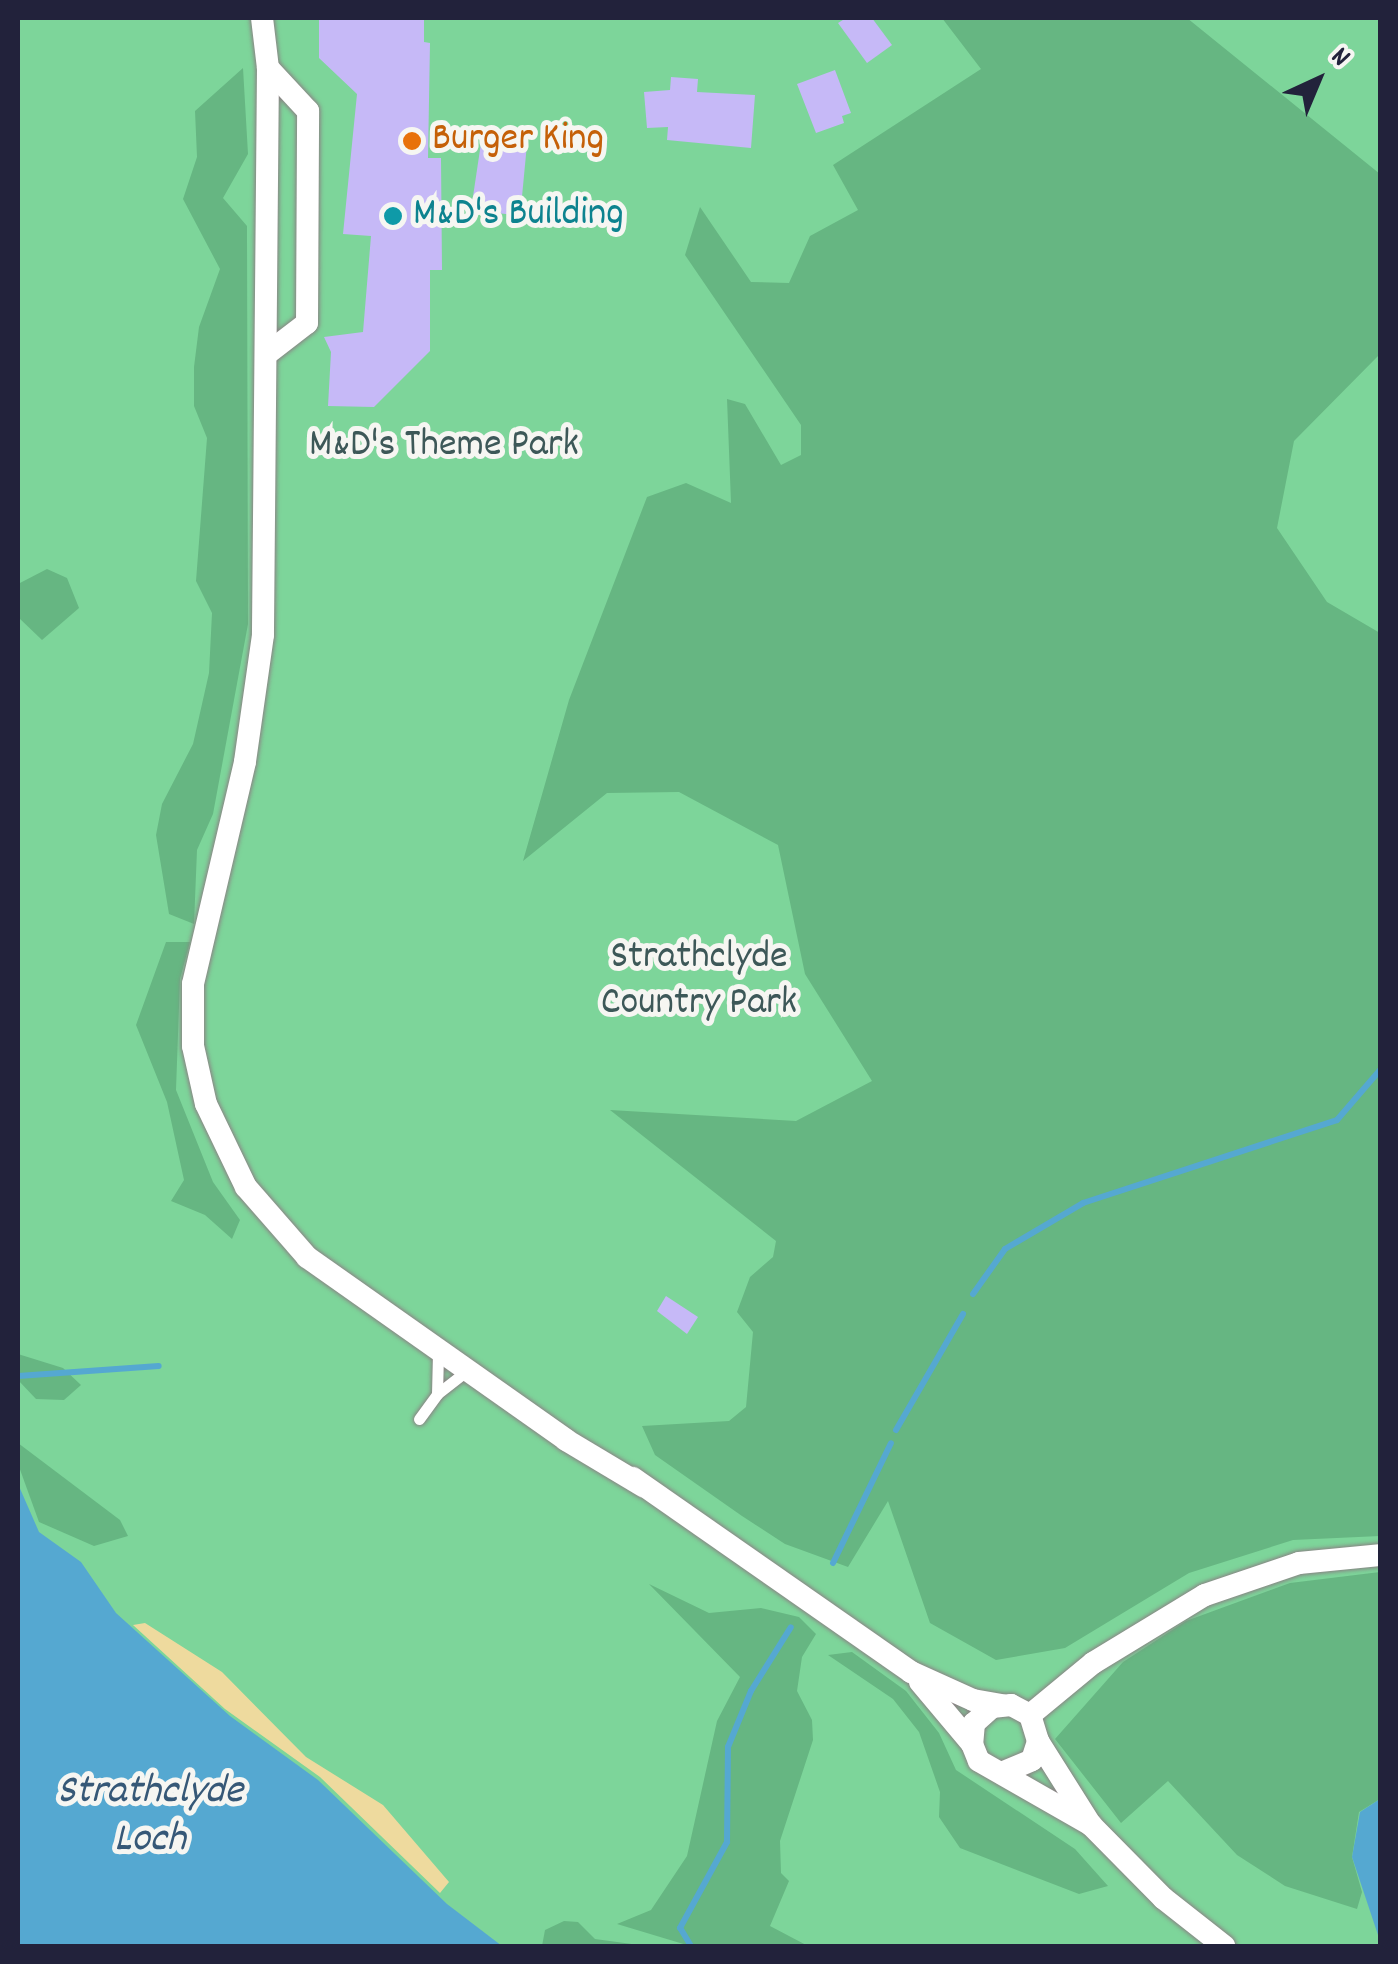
<!DOCTYPE html>
<style>
body{margin:0}
#map{position:relative;width:1398px;height:1964px;overflow:hidden;background:#f3e4ce;font-family:Dekko,sans-serif}
div>[style]{position:absolute}
.green>*{inset:0;background:#7dd59a;transform-origin:0 0}
.forest>*{inset:0;background:#66b682}
.sand>*{inset:0;background:#eeda9e}
.water>*{inset:0;background:#55a8d1}
.stream>*{height:6px;margin:-3px;padding:0 3px;transform-origin:3px;border-radius:3px;background:#55a8d1}
.building>*{inset:0;background:#c6b9f7}
.roads{filter:drop-shadow(0 0 2px #8a8384) drop-shadow(0 0 2px #8a8384)}
.service>*{height:11px;margin:-5.5px;padding:0 5.5px;transform-origin:5.5px;border-radius:5.5px;background:#fff}
.minor>*{height:22px;margin:-11px;padding:0 11px;transform-origin:11px;border-radius:11px;background:#fff}
.dots>*{width:28px;height:28px;translate:-50% -50%;box-sizing:border-box;border:5px solid #f6f6f2;border-radius:50%}
span{translate:-50% -50%;white-space:nowrap;text-align:center;line-height:1.15;-webkit-text-stroke:10px #f6f6f2;paint-order:stroke}
.food-label{font-size:40px;color:#c56008}
.left{translate:0 -50%;text-align:left}
.culture-label{font-size:40px;color:#0d838f}
.park-label{font-size:40px;color:#3d5858}
.water-label{font-size:42px;color:#365877;font-style:italic}
.frame{position:absolute;inset:0;border:20px solid #22223b;pointer-events:none}
.north{position:absolute;left:1268px;top:30px;width:100px;height:100px;-webkit-text-stroke:8px #f6f6f2;paint-order:stroke;rotate:44deg;font-size:28px;font-weight:700;line-height:40px;text-align:center;color:#22223b}
.north::after{content:'';display:block;margin:auto;width:35px;height:45px;background:#22223b;clip-path:polygon(50% 0,100% 100%,50% 72%,0 100%)}
</style>
<div id="map">
<div class="green">
<div style="left:18px;top:18px;width:1362px;height:1928px"></div>
</div>
<div class="forest">
<div style="clip-path:polygon(942px 18px,1187px 18px,1380px 174px,1380px 354px,1294px 441px,1277px 528px,1327px 602px,1380px 633px,1380px 1536px,1293px 1540px,1189px 1573px,1065px 1648px,996px 1660px,930px 1623px,888px 1501px,848px 1567px,785px 1544px,742px 1516px,655px 1455px,642px 1426px,729px 1421px,746px 1407px,753px 1332px,737px 1312px,750px 1277px,773px 1257px,776px 1241px,610px 1110px,796px 1121px,872px 1081px,805px 974px,778px 845px,679px 792px,607px 793px,523px 861px,569px 700px,647px 497px,686px 483px,731px 503px,727px 399px,745px 404px,781px 465px,801px 455px,801px 425px,685px 255px,700px 207px,751px 282px,789px 283px,810px 236px,858px 210px,833px 165px,981px 69px)"></div>
<div style="clip-path:polygon(243px 68px,248px 154px,223px 198px,247px 226px,248px 624px,213px 814px,197px 850px,194px 924px,169px 914px,156px 835px,162px 804px,193px 744px,209px 673px,212px 613px,196px 581px,207px 438px,194px 406px,194px 367px,199px 327px,220px 269px,183px 199px,197px 157px,195px 111px)"></div>
<div style="clip-path:polygon(47px 569px,67px 578px,79px 608px,42px 640px,18px 617px,18px 584px)"></div>
<div style="clip-path:polygon(166px 942px,190px 942px,180px 979px,176px 1090px,213px 1182px,240px 1220px,232px 1239px,205px 1215px,171px 1201px,184px 1180px,167px 1102px,136px 1025px)"></div>
<div style="clip-path:polygon(18px 1354px,63px 1368px,81px 1385px,64px 1400px,36px 1399px,18px 1380px)"></div>
<div style="clip-path:polygon(18px 1443px,120px 1520px,128px 1536px,94px 1546px,39px 1522px,18px 1464px)"></div>
<div style="clip-path:polygon(1380px 1572px,1380px 1799px,1359px 1812px,1352px 1857px,1362px 1892px,1357px 1909px,1285px 1886px,1237px 1855px,1168px 1781px,1121px 1823px,1055px 1739px,1123px 1662px,1186px 1621px,1290px 1583px)"></div>
<div style="clip-path:polygon(649px 1584px,709px 1613px,761px 1608px,799px 1617px,816px 1634px,802px 1657px,797px 1691px,812px 1720px,813px 1740px,780px 1841px,781px 1873px,789px 1881px,770px 1926px,808px 1946px,690px 1946px,617px 1924px,651px 1910px,687px 1856px,717px 1721px,740px 1677px)"></div>
<div style="clip-path:polygon(852px 1652px,906px 1691px,939px 1733px,956px 1770px,1075px 1849px,1108px 1886px,1079px 1894px,960px 1848px,939px 1817px,940px 1792px,919px 1732px,893px 1699px,828px 1655px)"></div>
<div style="clip-path:polygon(564px 1921px,578px 1922px,595px 1939px,639px 1945px,542px 1946px,545px 1930px)"></div>
</div>
<div class="sand">
<div style="clip-path:polygon(145px 1623px,222px 1672px,306px 1757px,383px 1805px,449px 1882px,440px 1893px,320px 1777px,225px 1709px,133px 1625px)"></div>
</div>
<div class="water">
<div style="clip-path:polygon(18px 1484px,39px 1532px,81px 1562px,116px 1613px,230px 1716px,318px 1780px,447px 1904px,502px 1946px,18px 1946px)"></div>
<div style="clip-path:polygon(1380px 1799px,1380px 1941px,1352px 1857px,1360px 1812px)"></div>
</div>
<div class="stream">
<div style="left:973px;top:1294px;width:55px;rotate:-54.6deg"></div>
<div style="left:1005px;top:1249px;width:91px;rotate:-30.5deg"></div>
<div style="left:1083px;top:1203px;width:267px;rotate:-18.1deg"></div>
<div style="left:1337px;top:1120px;width:66px;rotate:-49.3deg"></div>
<div style="left:18px;top:1376px;width:141px;rotate:-4.1deg"></div>
<div style="left:896px;top:1430px;width:134px;rotate:-60deg"></div>
<div style="left:833px;top:1563px;width:133px;rotate:-64.2deg"></div>
<div style="left:691px;top:1946px;width:21px;rotate:-121deg"></div>
<div style="left:680px;top:1928px;width:98px;rotate:-61.3deg"></div>
<div style="left:727px;top:1842px;width:95px;rotate:-89.4deg"></div>
<div style="left:728px;top:1747px;width:61px;rotate:-67.7deg"></div>
<div style="left:751px;top:1691px;width:75px;rotate:-58deg"></div>
</div>
<div class="building">
<div style="clip-path:polygon(319px 18px,424px 18px,424px 42px,430px 43px,428px 158px,441px 158px,442px 270px,430px 270px,430px 351px,374px 407px,328px 406px,331px 352px,324px 337px,363px 332px,371px 236px,343px 234px,357px 94px,319px 58px)"></div>
<div style="clip-path:polygon(846px 18px,872px 18px,892px 45px,867px 63px,838px 23px)"></div>
<div style="clip-path:polygon(835px 70px,851px 113px,842px 116px,844px 123px,816px 133px,797px 84px)"></div>
<div style="clip-path:polygon(671px 77px,698px 79px,697px 92px,755px 95px,751px 148px,667px 140px,668px 127px,647px 128px,644px 92px,670px 90px)"></div>
<div style="clip-path:polygon(481px 143px,527px 144px,521px 207px,514px 215px,471px 210px)"></div>
<div style="clip-path:polygon(666px 1296px,698px 1317px,687px 1334px,657px 1311px)"></div>
</div>
<div class="roads">
<div class="service">
<div style="left:437px;top:1394px;width:42px;rotate:-88.6deg"></div>
<div style="left:419px;top:1419px;width:31px;rotate:-54deg"></div>
<div style="left:437px;top:1394px;width:37px;rotate:-38deg"></div>
</div>
<div class="minor">
<div style="left:262px;top:18px;width:50px;rotate:83.2deg"></div>
<div style="left:268px;top:68px;width:567px;rotate:90.51deg"></div>
<div style="left:263px;top:635px;width:128px;rotate:98.1deg"></div>
<div style="left:245px;top:762px;width:228px;rotate:103.2deg"></div>
<div style="left:193px;top:984px;width:62px;rotate:90deg"></div>
<div style="left:193px;top:1046px;width:59px;rotate:77.4deg"></div>
<div style="left:206px;top:1104px;width:92px;rotate:64.3deg"></div>
<div style="left:246px;top:1187px;width:93px;rotate:48.9deg"></div>
<div style="left:307px;top:1257px;width:317px;rotate:35.2deg"></div>
<div style="left:566px;top:1440px;width:90px;rotate:30.9deg"></div>
<div style="left:268px;top:353px;width:49px;rotate:-37.6deg"></div>
<div style="left:307px;top:323px;width:212px;rotate:-89.7deg"></div>
<div style="left:308px;top:111px;width:59px;rotate:-132.9deg"></div>
<div style="left:633px;top:1478px;width:339px;rotate:34.9deg"></div>
<div style="left:911px;top:1672px;width:68px;rotate:24.3deg"></div>
<div style="left:973px;top:1700px;width:29px;rotate:10deg"></div>
<div style="left:920px;top:1682px;width:81px;rotate:50deg"></div>
<div style="left:1030px;top:1715px;width:82px;rotate:-39.5deg"></div>
<div style="left:1093px;top:1663px;width:131px;rotate:-31.3deg"></div>
<div style="left:1205px;top:1595px;width:99px;rotate:-18.8deg"></div>
<div style="left:1299px;top:1563px;width:81px;rotate:-5.6deg"></div>
<div style="left:1038px;top:1741px;width:99px;rotate:57.8deg"></div>
<div style="left:1091px;top:1825px;width:103px;rotate:45.4deg"></div>
<div style="left:1163px;top:1898px;width:78px;rotate:38.2deg"></div>
<div style="left:1004px;top:1772px;width:30px;rotate:-23deg"></div>
<div style="left:1032px;top:1760px;width:20px;rotate:-72deg"></div>
<div style="left:1038px;top:1741px;width:27px;rotate:-107deg"></div>
<div style="left:1030px;top:1715px;width:21px;rotate:-152deg"></div>
<div style="left:1011px;top:1705px;width:19px;rotate:174deg"></div>
<div style="left:992px;top:1707px;width:24px;rotate:138deg"></div>
<div style="left:974px;top:1723px;width:21px;rotate:95deg"></div>
<div style="left:972px;top:1744px;width:18px;rotate:68deg"></div>
<div style="left:979px;top:1761px;width:129px;rotate:29.7deg"></div>
</div>
</div>
<div class="dots">
<div style="left:412px;top:141px;background:#e8710a"></div>
<div style="left:393px;top:216px;background:#0f9aa8"></div>
</div>
<div class="food-label">
<span class="left" style="left:432px;top:141px">Burger King</span>
</div>
<div class="culture-label">
<span class="left" style="left:413px;top:216px">M&amp;D's Building</span>
</div>
<div class="park-label">
<span style="left:444px;top:447px">M&amp;D's Theme Park</span>
<span style="left:699px;top:982px">Strathclyde<br>Country Park</span>
</div>
<div class="water-label">
<span style="left:150px;top:1817px">Strathclyde<br>Loch</span>
</div>
<div class="frame"></div>
<div class="north">N</div>
</div>
